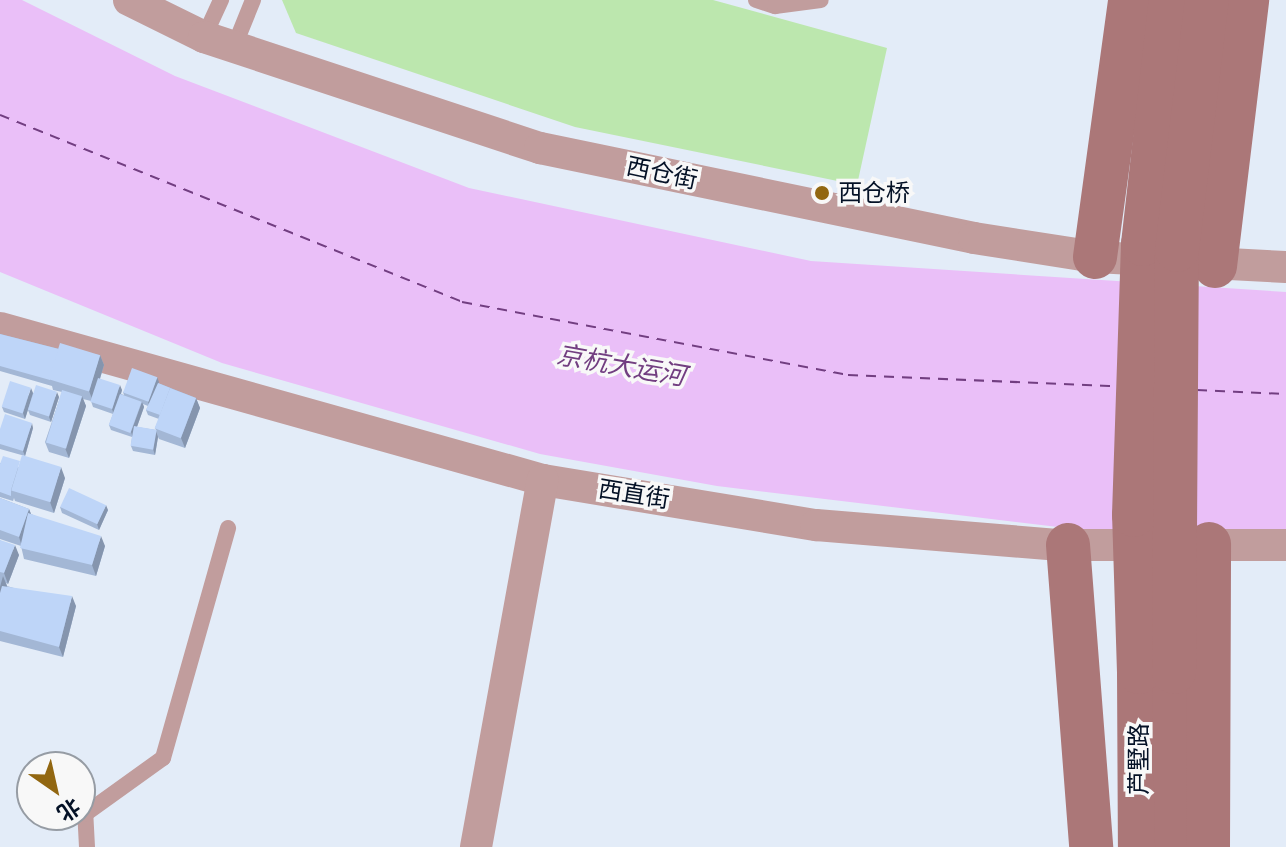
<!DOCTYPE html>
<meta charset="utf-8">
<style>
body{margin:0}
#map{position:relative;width:1286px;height:847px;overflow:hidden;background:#e3ecf8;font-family:Poppins,"Noto Sans SC",sans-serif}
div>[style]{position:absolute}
.green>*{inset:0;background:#bce7ae}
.water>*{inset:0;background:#eabff8}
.ferry>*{height:2px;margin-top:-1px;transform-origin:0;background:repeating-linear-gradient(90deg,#723e81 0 10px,transparent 0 18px)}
.lane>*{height:16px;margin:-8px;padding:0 8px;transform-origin:8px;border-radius:8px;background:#c19d9d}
.street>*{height:32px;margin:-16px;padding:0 16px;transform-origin:16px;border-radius:16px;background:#c19d9d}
.secondary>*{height:44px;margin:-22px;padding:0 22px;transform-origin:22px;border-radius:22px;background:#ab7778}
.secondary-bridge>*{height:44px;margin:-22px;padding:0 22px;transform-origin:22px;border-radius:22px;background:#ab7778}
.wall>*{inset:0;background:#a3b7d5}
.shaded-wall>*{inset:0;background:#8595ae}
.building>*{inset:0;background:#bed5f8;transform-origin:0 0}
.dots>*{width:22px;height:22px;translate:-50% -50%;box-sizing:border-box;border:4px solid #f8f8f8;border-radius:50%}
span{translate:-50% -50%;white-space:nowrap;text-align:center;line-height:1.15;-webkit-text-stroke:7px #f8f8f8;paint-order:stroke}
.street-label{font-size:24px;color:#041126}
.poi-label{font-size:24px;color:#041126}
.left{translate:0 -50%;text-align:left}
.water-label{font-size:26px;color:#723e81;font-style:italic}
.north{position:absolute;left:16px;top:751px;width:80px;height:80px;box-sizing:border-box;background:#f8f8f8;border:2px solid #969ca4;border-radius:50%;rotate:146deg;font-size:22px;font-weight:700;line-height:32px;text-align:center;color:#041126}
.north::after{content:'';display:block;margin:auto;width:28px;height:36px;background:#926711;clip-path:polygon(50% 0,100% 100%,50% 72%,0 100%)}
</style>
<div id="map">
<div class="green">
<div style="clip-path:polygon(282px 0,713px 0,887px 48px,857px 185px,575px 127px,296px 33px)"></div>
</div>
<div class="water">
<div style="clip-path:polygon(0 0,22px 0,175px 76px,469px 188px,811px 261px,1286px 292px,1286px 531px,1075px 529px,717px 486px,540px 454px,222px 363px,0 272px)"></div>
</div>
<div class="ferry">
<div style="left:0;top:115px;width:498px;rotate:22deg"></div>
<div style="left:462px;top:302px;width:393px;rotate:10.7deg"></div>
<div style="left:848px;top:375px;width:267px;rotate:2.4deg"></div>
<div style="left:1197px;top:390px;width:89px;rotate:2.6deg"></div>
</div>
<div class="lane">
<div style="left:756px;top:0;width:20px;rotate:18deg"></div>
<div style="left:775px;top:6px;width:46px;rotate:-7.4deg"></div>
<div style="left:204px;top:37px;width:41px;rotate:-65.3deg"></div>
<div style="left:234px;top:47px;width:51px;rotate:-68deg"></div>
<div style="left:87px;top:847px;width:33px;rotate:-93deg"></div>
<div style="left:85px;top:814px;width:96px;rotate:-35.7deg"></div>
<div style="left:163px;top:758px;width:239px;rotate:-74.2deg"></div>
</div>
<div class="street">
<div style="left:129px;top:0;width:84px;rotate:26.3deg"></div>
<div style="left:204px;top:37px;width:354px;rotate:18.3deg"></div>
<div style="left:540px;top:148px;width:443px;rotate:11.7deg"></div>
<div style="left:974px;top:238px;width:122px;rotate:8.9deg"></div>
<div style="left:1095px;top:257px;width:191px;rotate:3deg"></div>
<div style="left:0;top:328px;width:564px;rotate:15.64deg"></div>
<div style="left:543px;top:480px;width:277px;rotate:9.4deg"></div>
<div style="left:816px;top:525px;width:245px;rotate:4.7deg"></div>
<div style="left:1060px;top:545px;width:226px"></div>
<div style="left:476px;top:847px;width:373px;rotate:-79.7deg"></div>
</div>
<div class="secondary">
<div style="left:1095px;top:257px;width:259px;rotate:-82.2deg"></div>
<div style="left:1215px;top:266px;width:268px;rotate:-83.1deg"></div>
<div style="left:1068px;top:545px;width:303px;rotate:85.6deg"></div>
<div style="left:1139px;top:672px;width:175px;rotate:89.7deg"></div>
<div style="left:1174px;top:672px;width:175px;rotate:89deg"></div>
<div style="left:1208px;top:847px;width:303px;rotate:-89.8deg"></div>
</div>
<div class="secondary-bridge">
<div style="left:1139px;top:672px;width:157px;rotate:-91.8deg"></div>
<div style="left:1134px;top:515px;width:271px;rotate:-88.1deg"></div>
<div style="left:1143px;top:244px;width:246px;rotate:-83.5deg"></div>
<div style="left:1174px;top:672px;width:422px;rotate:-89.6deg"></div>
<div style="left:1177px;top:250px;width:252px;rotate:-83.2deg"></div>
</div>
<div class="wall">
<div style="clip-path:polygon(evenodd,0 334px,59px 349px,100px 355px,104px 365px,100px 379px,122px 390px,121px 394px,124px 395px,123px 392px,157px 377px,158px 383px,196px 398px,200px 408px,185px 448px,159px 439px,158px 437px,155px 455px,133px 451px,131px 446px,132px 437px,111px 430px,109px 425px,113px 414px,93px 407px,91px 401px,83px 399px,86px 406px,69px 458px,49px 452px,45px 442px,62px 392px,53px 390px,52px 386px,0 371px,0 334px,143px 404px,148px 406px,146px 410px,148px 415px,159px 419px,155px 428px,156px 430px,137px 427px,144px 407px,143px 404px)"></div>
<div style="clip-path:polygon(33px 393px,59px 397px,51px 422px,30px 415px,28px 410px,25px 419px,4px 412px,2px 407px)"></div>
<div style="clip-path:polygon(33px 428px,25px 456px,0 449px,0 429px)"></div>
<div style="clip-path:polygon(0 463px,65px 478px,54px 513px,15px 501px,14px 498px,13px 501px,0 497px)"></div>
<div style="clip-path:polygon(0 498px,29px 509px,31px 514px,105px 546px,96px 576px,24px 559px,21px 546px,0 539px)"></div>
<div style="clip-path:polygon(60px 507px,108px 510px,99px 530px,62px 513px)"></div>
<div style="clip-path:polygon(0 540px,19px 555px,8px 584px,6px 583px,7px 586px,76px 606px,63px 657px,0 641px)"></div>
</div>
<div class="shaded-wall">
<div style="clip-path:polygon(100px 355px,104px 365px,93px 401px,89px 391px)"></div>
<div style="clip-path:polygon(157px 377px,159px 382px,150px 407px,148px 402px)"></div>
<div style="clip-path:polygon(120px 385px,122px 390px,114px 415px,112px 409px)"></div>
<div style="clip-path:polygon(31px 388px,33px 393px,25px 419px,23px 413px)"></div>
<div style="clip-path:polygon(57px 392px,59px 397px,51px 422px,49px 417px)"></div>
<div style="clip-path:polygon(82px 396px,86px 406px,69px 458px,65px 448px)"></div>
<div style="clip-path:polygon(196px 398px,200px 408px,185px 448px,181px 438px)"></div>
<div style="clip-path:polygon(142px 402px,144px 407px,133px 438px,131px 432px)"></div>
<div style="clip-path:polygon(32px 423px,33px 428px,25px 456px,23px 451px)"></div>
<div style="clip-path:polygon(156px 431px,158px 437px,155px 455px,153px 449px)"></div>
<div style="clip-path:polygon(61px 467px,65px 478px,54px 513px,50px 502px)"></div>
<div style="clip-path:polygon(106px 505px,108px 510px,99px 530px,97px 524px)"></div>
<div style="clip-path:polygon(29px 509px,33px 519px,22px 547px,19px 537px)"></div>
<div style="clip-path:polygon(101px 536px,105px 546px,96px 576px,92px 565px)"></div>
<div style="clip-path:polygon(15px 545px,19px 555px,8px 584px,4px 573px)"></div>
<div style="clip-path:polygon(3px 576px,7px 586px,0 613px,0 587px)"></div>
<div style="clip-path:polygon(72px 596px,76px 606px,63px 657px,59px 647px)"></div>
</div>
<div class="building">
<div style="clip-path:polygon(0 334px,59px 349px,50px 380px,0 366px)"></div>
<div style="left:60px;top:343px;width:42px;height:38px;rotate:17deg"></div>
<div style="left:132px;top:368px;width:27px;height:26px;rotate:20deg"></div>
<div style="left:98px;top:378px;width:23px;height:25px;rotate:18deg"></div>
<div style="left:10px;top:381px;width:22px;height:27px;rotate:18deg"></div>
<div style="clip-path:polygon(158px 383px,173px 389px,170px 388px,160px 415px,146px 410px)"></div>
<div style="left:36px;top:385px;width:22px;height:26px;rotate:18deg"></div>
<div style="left:170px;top:388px;width:28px;height:43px;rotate:21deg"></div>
<div style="left:62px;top:390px;width:21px;height:55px;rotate:17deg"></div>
<div style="left:120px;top:394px;width:23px;height:33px;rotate:20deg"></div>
<div style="clip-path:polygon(5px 414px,32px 423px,23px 451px,0 444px,0 429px)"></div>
<div style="left:134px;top:426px;width:23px;height:20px;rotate:10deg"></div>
<div style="left:22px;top:455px;width:41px;height:37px;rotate:17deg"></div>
<div style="clip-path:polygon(3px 456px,20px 461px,11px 490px,11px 496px,0 492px,0 464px)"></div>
<div style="left:69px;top:488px;width:41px;height:21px;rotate:25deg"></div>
<div style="clip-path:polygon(0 498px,29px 509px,19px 537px,0 530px)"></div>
<div style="clip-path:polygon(28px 513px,101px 536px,92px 565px,20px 548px)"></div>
<div style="clip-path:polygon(0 540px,15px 545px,4px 573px,0 572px)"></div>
<div style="clip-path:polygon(2px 586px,72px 596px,59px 647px,0 631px,0 593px)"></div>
</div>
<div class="dots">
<div style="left:822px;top:193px;background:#926711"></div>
</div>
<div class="street-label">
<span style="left:662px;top:173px;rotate:12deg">西仓街</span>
<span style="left:634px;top:494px;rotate:9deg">西直街</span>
<span style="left:1139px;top:759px;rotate:-90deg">芦墅路</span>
</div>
<div class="poi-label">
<span class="left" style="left:838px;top:193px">西仓桥</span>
</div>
<div class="water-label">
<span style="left:621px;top:366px;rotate:10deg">京杭大运河</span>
</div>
<div class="north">北</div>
</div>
